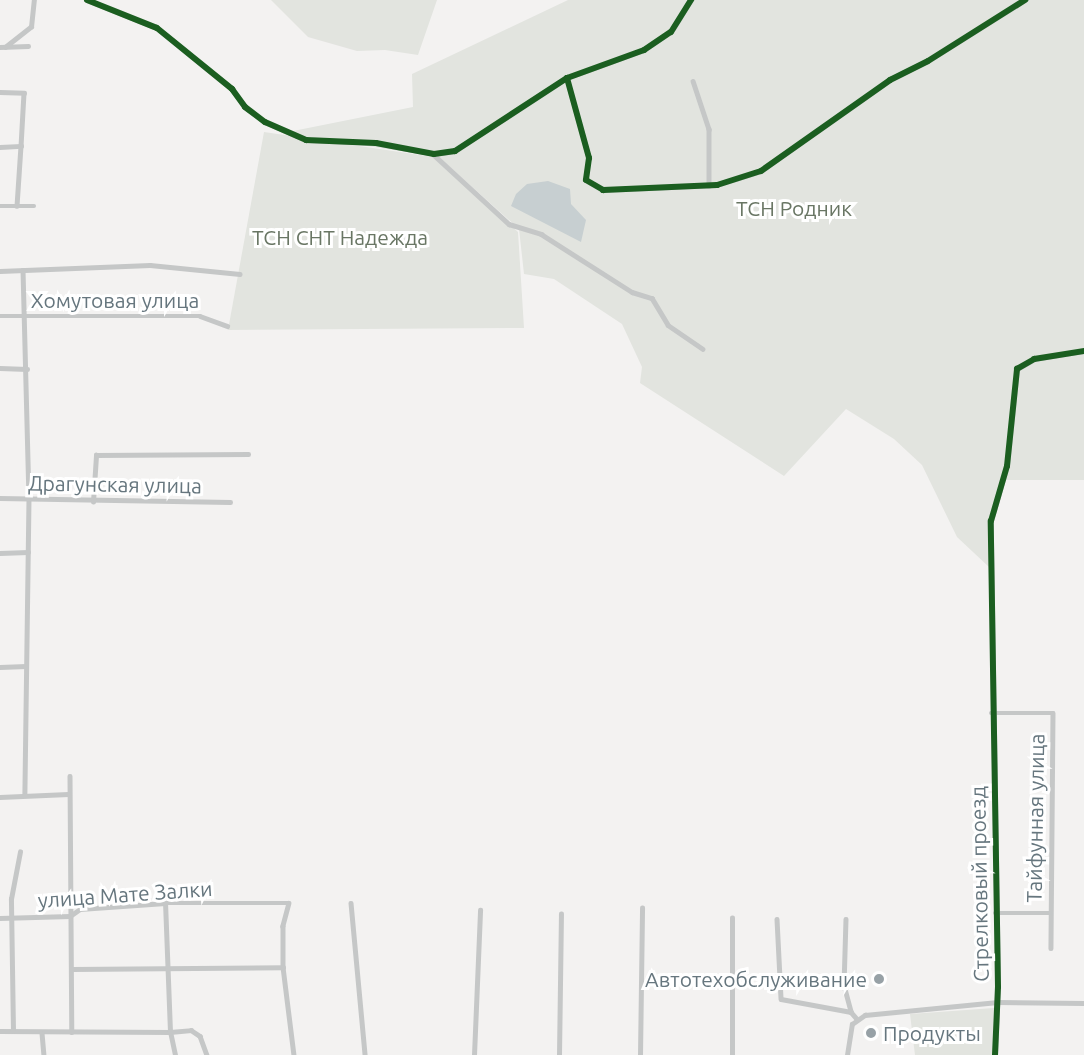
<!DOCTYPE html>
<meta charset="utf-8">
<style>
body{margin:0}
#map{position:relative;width:1084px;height:1055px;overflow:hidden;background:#f3f2f1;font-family:Ubuntu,sans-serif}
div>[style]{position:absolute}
.green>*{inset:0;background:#e2e4df}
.water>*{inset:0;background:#c7cfd1}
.street>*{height:4.5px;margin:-2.25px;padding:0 2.25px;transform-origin:2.25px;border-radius:2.25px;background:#c5c7c7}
.cycleway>*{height:6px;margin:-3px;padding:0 3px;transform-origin:3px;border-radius:3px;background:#1b5e20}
.dots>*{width:16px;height:16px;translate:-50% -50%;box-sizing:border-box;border:3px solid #fff;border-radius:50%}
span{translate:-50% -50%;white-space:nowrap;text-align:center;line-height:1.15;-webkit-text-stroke:6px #fff;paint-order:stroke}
.park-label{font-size:21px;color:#697664}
.street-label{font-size:21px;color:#66767e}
.poi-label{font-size:21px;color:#66767e}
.right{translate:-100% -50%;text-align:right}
.left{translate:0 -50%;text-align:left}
</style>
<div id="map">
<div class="green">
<div style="clip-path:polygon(271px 0,437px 0,418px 55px,385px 50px,357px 51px,308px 37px)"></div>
<div style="clip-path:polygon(568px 0,1084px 0,1084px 480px,1001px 480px,990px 516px,989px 567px,957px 537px,922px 465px,894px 439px,846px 409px,784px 476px,640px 383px,642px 367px,622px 324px,554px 279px,524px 274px,519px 229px,439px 157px,283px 133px,413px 107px,412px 74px)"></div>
<div style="clip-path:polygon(264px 132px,434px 157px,518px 232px,524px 328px,228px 330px)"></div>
<div style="clip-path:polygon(994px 1008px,993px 1055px,915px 1055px,910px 1014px)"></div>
</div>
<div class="water">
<div style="clip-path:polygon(548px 181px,570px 189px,571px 204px,586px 220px,581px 242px,511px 206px,516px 194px,527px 184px)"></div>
</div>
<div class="street">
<div style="left:87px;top:0;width:75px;rotate:21.8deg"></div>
<div style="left:157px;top:28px;width:97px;rotate:39.1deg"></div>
<div style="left:232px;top:89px;width:22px;rotate:54deg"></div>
<div style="left:245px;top:107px;width:25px;rotate:37deg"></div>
<div style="left:265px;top:122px;width:45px;rotate:23.7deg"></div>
<div style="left:306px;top:140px;width:70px;rotate:2.5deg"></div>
<div style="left:376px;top:143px;width:59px;rotate:10.7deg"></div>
<div style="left:434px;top:154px;width:21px;rotate:-8deg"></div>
<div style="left:455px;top:151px;width:134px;rotate:-33.1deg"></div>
<div style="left:567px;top:78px;width:82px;rotate:-20deg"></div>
<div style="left:644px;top:50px;width:32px;rotate:-34deg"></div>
<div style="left:671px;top:32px;width:38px;rotate:-58deg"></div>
<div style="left:0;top:47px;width:28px;rotate:-2deg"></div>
<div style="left:5px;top:47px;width:33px;rotate:-38deg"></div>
<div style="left:31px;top:27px;width:27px;rotate:-84deg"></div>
<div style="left:567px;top:78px;width:83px;rotate:74.6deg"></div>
<div style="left:589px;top:158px;width:22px;rotate:98deg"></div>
<div style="left:586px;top:180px;width:20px;rotate:30deg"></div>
<div style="left:603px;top:190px;width:114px;rotate:-2.5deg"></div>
<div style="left:717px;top:185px;width:46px;rotate:-17.7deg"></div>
<div style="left:761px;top:171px;width:158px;rotate:-35.2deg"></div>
<div style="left:890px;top:80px;width:42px;rotate:-26.6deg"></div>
<div style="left:928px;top:61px;width:115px;rotate:-32.2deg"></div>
<div style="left:693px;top:81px;width:51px;rotate:71.6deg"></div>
<div style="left:709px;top:129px;width:57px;rotate:90deg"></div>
<div style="left:0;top:92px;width:24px;rotate:2deg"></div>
<div style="left:24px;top:93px;width:53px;rotate:93.2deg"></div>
<div style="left:0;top:147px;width:21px;rotate:-3deg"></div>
<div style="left:21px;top:146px;width:60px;rotate:93.8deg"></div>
<div style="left:434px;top:155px;width:102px;rotate:42.6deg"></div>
<div style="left:509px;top:224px;width:34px;rotate:17deg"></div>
<div style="left:541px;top:234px;width:108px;rotate:32.5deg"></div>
<div style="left:632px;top:292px;width:21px;rotate:17deg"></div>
<div style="left:652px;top:298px;width:31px;rotate:59deg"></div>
<div style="left:668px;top:325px;width:42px;rotate:34.4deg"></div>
<div style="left:0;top:206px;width:34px"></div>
<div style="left:23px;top:270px;width:229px;rotate:88.5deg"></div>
<div style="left:29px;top:499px;width:296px;rotate:90.8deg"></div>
<div style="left:0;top:271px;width:150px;rotate:-2.3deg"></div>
<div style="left:150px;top:265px;width:90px;rotate:5.7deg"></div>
<div style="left:0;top:316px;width:200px"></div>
<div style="left:200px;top:316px;width:29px;rotate:20deg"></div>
<div style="left:0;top:368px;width:27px;rotate:2deg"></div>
<div style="left:0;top:498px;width:230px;rotate:1deg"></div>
<div style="left:93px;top:502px;width:47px;rotate:-86.3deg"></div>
<div style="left:96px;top:455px;width:152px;rotate:-0.4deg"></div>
<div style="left:0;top:553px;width:28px;rotate:-2deg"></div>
<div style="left:0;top:667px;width:26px;rotate:-2deg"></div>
<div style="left:991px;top:713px;width:62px"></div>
<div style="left:1053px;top:713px;width:235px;rotate:90.5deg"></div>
<div style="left:70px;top:776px;width:256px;rotate:89.6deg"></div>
<div style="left:0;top:797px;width:68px;rotate:-2.5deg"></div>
<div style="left:351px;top:903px;width:153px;rotate:84.7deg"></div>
<div style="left:995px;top:913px;width:55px"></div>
<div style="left:0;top:918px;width:70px;rotate:-1.6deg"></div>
<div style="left:70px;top:916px;width:12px;rotate:-35deg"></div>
<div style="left:80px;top:909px;width:85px;rotate:-4deg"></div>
<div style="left:165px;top:903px;width:124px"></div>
<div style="left:289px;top:903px;width:24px;rotate:105deg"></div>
<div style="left:283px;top:926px;width:41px;rotate:90deg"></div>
<div style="left:283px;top:967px;width:89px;rotate:82.9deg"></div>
<div style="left:777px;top:919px;width:80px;rotate:87.1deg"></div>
<div style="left:781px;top:999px;width:71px;rotate:10.5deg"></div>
<div style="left:851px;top:1012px;width:9px;rotate:49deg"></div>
<div style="left:846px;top:919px;width:66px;rotate:91.7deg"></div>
<div style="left:844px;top:985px;width:28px;rotate:75deg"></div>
<div style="left:72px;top:969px;width:211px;rotate:-0.5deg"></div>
<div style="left:0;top:1031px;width:170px;rotate:0.3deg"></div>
<div style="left:170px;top:1032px;width:129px;rotate:-92.2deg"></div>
<div style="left:13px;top:1031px;width:132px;rotate:-90.9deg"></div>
<div style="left:11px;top:899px;width:48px;rotate:-79.2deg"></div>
<div style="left:42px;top:1033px;width:22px;rotate:85deg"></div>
<div style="left:175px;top:1055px;width:24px;rotate:-102deg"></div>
<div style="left:170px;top:1032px;width:21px;rotate:-5deg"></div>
<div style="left:191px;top:1030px;width:11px;rotate:34deg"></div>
<div style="left:200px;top:1036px;width:20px;rotate:70deg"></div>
<div style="left:474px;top:1055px;width:145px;rotate:-87.6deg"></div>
<div style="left:559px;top:1055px;width:141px;rotate:-89.2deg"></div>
<div style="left:640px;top:1055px;width:147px;rotate:-89.2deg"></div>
<div style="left:732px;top:1055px;width:137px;rotate:-90deg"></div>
<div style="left:847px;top:1055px;width:31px;rotate:-81deg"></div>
<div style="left:852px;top:1024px;width:16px;rotate:-35deg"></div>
<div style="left:865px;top:1015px;width:133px;rotate:-5.6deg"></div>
<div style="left:997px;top:1002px;width:87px;rotate:0.7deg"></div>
<div style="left:995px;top:1055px;width:68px;rotate:-87.5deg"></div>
<div style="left:998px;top:987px;width:466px;rotate:-90.9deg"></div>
<div style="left:991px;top:521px;width:57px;rotate:-73.8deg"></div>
<div style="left:1007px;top:466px;width:98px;rotate:-84.1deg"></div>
<div style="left:1017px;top:369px;width:20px;rotate:-30deg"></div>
<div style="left:1034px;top:359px;width:51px;rotate:-9.1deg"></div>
</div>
<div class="cycleway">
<div style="left:87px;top:0;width:75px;rotate:21.8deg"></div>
<div style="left:157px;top:28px;width:97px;rotate:39.1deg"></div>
<div style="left:232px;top:89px;width:22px;rotate:54deg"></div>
<div style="left:245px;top:107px;width:25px;rotate:37deg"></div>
<div style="left:265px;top:122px;width:45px;rotate:23.7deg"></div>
<div style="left:306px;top:140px;width:70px;rotate:2.5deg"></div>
<div style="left:376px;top:143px;width:59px;rotate:10.7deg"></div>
<div style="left:434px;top:154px;width:21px;rotate:-8deg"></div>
<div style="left:455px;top:151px;width:134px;rotate:-33.1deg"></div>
<div style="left:567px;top:78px;width:82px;rotate:-20deg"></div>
<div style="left:644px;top:50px;width:32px;rotate:-34deg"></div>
<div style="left:671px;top:32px;width:38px;rotate:-58deg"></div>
<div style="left:567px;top:78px;width:83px;rotate:74.6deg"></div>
<div style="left:589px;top:158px;width:22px;rotate:98deg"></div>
<div style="left:586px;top:180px;width:20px;rotate:30deg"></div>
<div style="left:603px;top:190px;width:114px;rotate:-2.5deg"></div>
<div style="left:717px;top:185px;width:46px;rotate:-17.7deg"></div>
<div style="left:761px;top:171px;width:158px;rotate:-35.2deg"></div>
<div style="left:890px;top:80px;width:42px;rotate:-26.6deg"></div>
<div style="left:928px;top:61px;width:115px;rotate:-32.2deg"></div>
<div style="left:995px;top:1055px;width:68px;rotate:-87.5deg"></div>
<div style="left:998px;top:987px;width:466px;rotate:-90.9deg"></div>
<div style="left:991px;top:521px;width:57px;rotate:-73.8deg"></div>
<div style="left:1007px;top:466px;width:98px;rotate:-84.1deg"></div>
<div style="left:1017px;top:369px;width:20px;rotate:-30deg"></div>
<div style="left:1034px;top:359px;width:51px;rotate:-9.1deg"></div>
</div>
<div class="dots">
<div style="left:879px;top:979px;background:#97a1a6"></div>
<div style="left:871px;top:1033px;background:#97a1a6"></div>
</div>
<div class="park-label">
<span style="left:794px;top:208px">ТСН Родник</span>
<span style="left:340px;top:237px">ТСН СНТ Надежда</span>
</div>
<div class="street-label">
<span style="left:115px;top:300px">Хомутовая улица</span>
<span style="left:115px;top:484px;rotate:1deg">Драгунская улица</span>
<span style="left:1035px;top:818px;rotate:-89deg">Тайфунная улица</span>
<span style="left:979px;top:884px;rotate:-91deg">Стрелковый проезд</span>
<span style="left:125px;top:894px;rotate:-4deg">улица Мате Залки</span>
</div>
<div class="poi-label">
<span class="right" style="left:867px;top:979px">Автотехобслуживание</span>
<span class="left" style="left:883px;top:1033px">Продукты</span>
</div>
</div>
